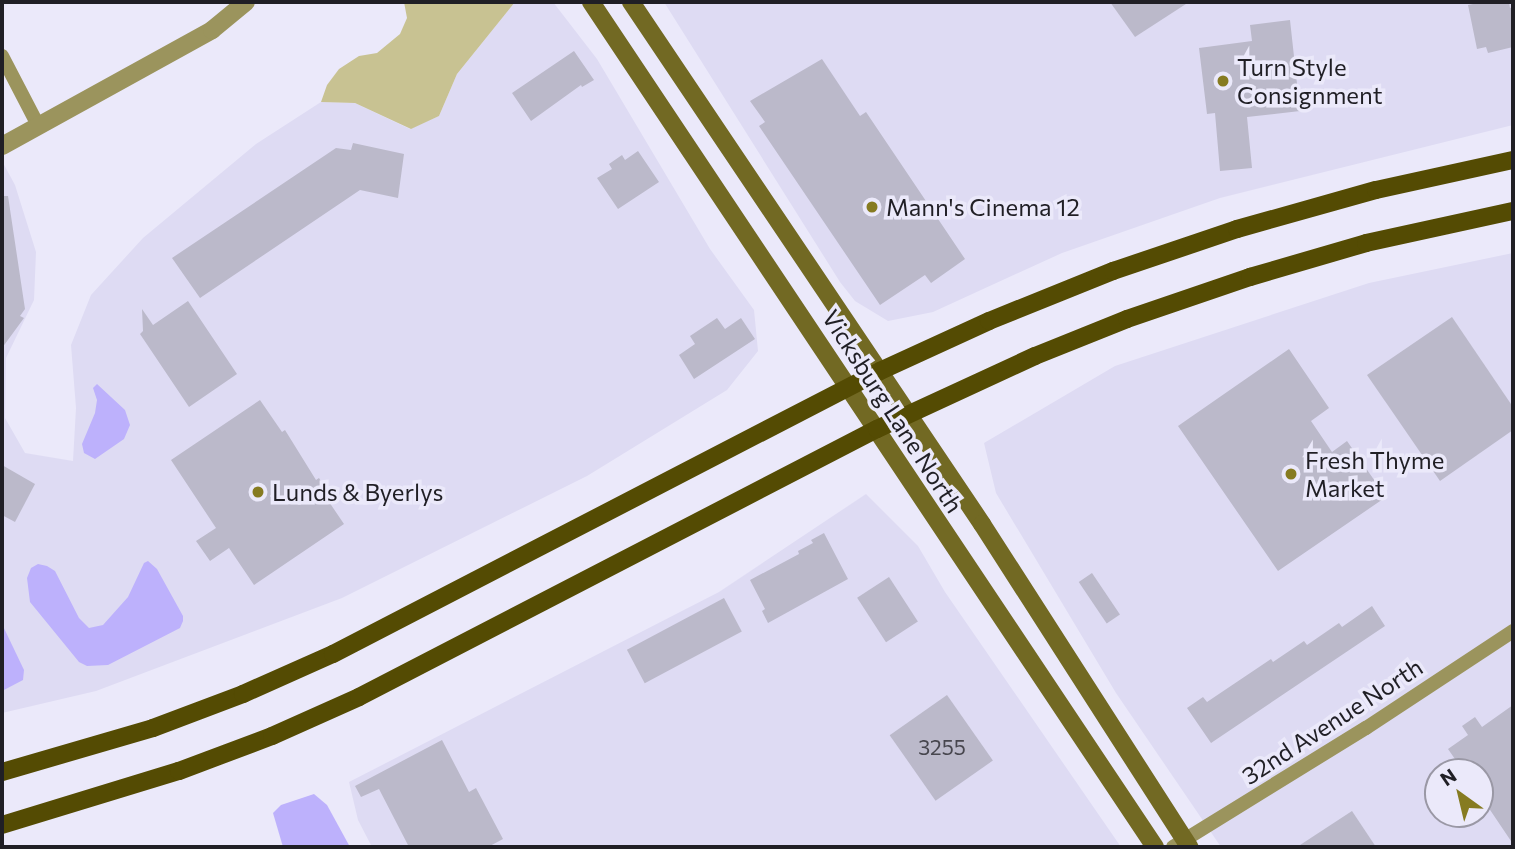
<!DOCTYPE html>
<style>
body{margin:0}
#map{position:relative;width:1515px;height:849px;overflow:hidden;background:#ebe9fa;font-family:Commissioner,sans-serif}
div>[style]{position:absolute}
.built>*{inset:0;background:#dedbf3}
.green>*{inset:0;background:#c8c292}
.water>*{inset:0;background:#bdb1fc}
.building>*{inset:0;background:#bbb9ca;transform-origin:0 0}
.minor>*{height:14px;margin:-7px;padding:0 7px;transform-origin:7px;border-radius:7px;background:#9b945d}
.tertiary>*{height:18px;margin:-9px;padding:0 9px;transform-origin:9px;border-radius:9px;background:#9b945d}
.secondary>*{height:18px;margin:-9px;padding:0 9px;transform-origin:9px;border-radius:9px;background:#726923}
.primary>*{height:18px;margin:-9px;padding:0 9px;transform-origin:9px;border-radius:9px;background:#544b03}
.dots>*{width:19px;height:19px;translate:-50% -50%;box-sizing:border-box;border:4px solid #ebe9fa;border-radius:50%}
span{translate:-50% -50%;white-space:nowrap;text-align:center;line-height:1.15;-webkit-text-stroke:7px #ebe9fa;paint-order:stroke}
.number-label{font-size:21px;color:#47464e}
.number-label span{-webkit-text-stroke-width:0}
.poi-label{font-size:24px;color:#201f25}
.left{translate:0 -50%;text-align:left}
.street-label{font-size:24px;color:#201f25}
.frame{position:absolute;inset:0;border:4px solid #201f25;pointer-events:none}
.north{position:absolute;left:1424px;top:758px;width:70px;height:70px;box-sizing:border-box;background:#ebe9fa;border:2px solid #9a98a5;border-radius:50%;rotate:326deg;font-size:19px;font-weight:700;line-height:28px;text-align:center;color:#201f25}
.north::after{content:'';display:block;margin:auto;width:24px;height:32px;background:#867b21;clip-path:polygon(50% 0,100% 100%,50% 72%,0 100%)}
</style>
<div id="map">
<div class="built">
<div style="clip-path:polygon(515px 2px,553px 2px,597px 59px,710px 249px,754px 310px,758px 351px,727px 390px,587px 476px,342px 598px,96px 691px,2px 713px,2px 161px,15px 185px,36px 252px,34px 300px,6px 358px,5px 418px,25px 453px,73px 461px,76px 408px,71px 345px,91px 295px,143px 238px,256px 144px,321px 102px,355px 103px,410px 129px,439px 116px,457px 74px)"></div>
<div style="clip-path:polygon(664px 2px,1513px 2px,1513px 125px,1220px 198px,1062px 253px,933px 312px,888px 321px,855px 301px,840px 282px)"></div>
<div style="clip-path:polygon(evenodd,1513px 253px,1513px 847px,1221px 847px,1116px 693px,996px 493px,984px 443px,1115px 366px,1369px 283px,1513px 253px,1438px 772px,1480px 772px,1480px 814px,1438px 814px,1438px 772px)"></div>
<div style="clip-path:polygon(866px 494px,918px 546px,945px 592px,1121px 847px,372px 847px,358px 820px,349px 782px,719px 592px)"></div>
</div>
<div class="green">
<div style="clip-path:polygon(404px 2px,515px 2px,457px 74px,439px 116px,411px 129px,355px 103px,321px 102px,327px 85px,339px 69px,359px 56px,377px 53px,400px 34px,407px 18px)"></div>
</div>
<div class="water">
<div style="clip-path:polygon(97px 384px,125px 410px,130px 425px,124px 439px,95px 459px,84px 453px,82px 444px,95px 413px,97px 400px,93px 388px)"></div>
<div style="clip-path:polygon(148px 561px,157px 569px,183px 616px,183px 621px,180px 628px,108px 665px,87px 666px,79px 662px,30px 602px,27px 578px,31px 568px,38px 564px,47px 566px,55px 571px,79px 618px,89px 628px,103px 625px,128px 597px,144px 563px)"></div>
<div style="clip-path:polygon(2px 624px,24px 670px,23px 680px,2px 691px)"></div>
<div style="clip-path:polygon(314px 794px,327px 805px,350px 847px,283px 847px,273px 813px,281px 805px)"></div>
</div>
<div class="building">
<div style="clip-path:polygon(1110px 2px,1189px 2px,1135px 37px)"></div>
<div style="clip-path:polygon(1483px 2px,1509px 2px,1510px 8px,1513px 7px,1513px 47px,1488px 53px,1486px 47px,1477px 49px,1468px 5px)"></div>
<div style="clip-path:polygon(1290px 20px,1300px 111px,1247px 117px,1252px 168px,1220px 171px,1215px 113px,1207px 114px,1199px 48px,1252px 41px,1250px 25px)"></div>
<div style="clip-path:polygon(574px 51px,594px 80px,582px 87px,581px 85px,531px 121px,512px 93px)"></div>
<div style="clip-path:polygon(822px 59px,860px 116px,866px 112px,965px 259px,931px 283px,925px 275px,880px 305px,759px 126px,765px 122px,750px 101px)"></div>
<div style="clip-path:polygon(353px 143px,404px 154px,398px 198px,360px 190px,200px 298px,172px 258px,336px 148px,351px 150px)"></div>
<div style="clip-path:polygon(638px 151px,659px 182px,618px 209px,597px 178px,612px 169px,609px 164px,622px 155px,625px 160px)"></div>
<div style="clip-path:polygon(2px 196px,8px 196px,25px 309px,20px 316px,24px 318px,2px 348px)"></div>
<div style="clip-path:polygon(188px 301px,237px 374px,189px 407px,140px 334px,143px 331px,142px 309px,153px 325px)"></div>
<div style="clip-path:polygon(1452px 317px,1513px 407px,1513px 430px,1440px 481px,1367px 375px)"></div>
<div style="clip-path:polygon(717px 318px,725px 329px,741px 318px,755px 339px,694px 379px,679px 355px,695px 344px,690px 336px)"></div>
<div style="clip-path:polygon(1289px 349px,1329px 408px,1311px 421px,1332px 452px,1347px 441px,1386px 497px,1278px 571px,1178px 426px)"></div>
<div style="clip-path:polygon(260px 400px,282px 432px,285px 430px,316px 480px,319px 478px,327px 491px,323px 493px,344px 524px,254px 585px,229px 548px,210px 561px,196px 541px,216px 528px,171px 460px)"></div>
<div style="clip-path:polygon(2px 465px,35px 484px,15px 522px,2px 515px)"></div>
<div style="clip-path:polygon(824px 533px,848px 579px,768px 623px,762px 611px,765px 609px,750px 580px,799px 554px,798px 551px,813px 543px,811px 540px)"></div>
<div style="left:1092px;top:573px;width:50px;height:16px;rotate:56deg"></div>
<div style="left:889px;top:577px;width:53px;height:38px;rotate:57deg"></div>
<div style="left:724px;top:598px;width:38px;height:110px;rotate:62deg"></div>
<div style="clip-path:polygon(1372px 606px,1385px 626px,1211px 743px,1187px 708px,1203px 697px,1207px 702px,1271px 659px,1273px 662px,1304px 641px,1307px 645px,1339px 623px,1342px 627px)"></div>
<div style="left:947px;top:695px;width:80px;height:70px;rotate:55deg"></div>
<div style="clip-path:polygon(1513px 705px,1513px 844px,1480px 795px,1480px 772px,1464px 772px,1448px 749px,1468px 735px,1462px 726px,1475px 717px,1482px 727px)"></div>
<div style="clip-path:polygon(442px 740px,469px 792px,476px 788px,503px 839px,488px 847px,409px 847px,379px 789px,361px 797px,355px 786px)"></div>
<div style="clip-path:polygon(1352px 811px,1376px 847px,1297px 847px)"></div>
</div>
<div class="minor">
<div style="left:2px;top:56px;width:80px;rotate:62.5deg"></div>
<div style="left:1173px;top:847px;width:227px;rotate:-31.7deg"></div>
<div style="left:1366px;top:728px;width:176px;rotate:-33.4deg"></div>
</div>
<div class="tertiary">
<div style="left:2px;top:146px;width:240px;rotate:-28.9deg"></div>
<div style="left:212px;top:30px;width:44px;rotate:-39.5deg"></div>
</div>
<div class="secondary">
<div style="left:591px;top:2px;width:1016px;rotate:56.28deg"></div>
<div style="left:631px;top:2px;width:629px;rotate:56.08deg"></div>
<div style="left:982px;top:524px;width:384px;rotate:57.3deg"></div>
</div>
<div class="primary">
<div style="left:2px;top:772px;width:157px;rotate:-16.2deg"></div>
<div style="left:153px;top:728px;width:96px;rotate:-20.7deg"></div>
<div style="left:243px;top:694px;width:98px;rotate:-24deg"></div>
<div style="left:333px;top:654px;width:616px;rotate:-27.36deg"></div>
<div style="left:880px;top:371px;width:120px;rotate:-24.6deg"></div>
<div style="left:989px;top:321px;width:134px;rotate:-22deg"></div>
<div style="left:1113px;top:271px;width:131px;rotate:-18.7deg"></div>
<div style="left:1237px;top:229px;width:144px;rotate:-15.7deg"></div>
<div style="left:1376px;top:190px;width:140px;rotate:-12.4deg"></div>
<div style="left:2px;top:825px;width:185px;rotate:-17deg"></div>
<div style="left:179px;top:771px;width:99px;rotate:-20.6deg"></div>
<div style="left:272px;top:736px;width:95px;rotate:-24.1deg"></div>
<div style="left:359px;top:697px;width:583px;rotate:-27.36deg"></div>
<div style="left:877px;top:429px;width:174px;rotate:-24.8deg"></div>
<div style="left:1035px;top:356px;width:99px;rotate:-21.9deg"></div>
<div style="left:1127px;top:319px;width:130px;rotate:-18.9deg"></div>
<div style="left:1250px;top:277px;width:121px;rotate:-16.3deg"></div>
<div style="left:1366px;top:243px;width:150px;rotate:-12.3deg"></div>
</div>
<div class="dots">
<div style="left:1223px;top:81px;background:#867b21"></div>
<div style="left:872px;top:207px;background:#867b21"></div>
<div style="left:1291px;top:474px;background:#867b21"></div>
<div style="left:258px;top:492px;background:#867b21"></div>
</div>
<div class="number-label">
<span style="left:942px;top:747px">3255</span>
</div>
<div class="poi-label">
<span class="left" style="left:1237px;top:81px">Turn Style<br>Consignment</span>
<span class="left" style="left:886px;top:207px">Mann's Cinema 12</span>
<span class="left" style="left:1305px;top:474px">Fresh Thyme<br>Market</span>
<span class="left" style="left:272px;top:492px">Lunds &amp; Byerlys</span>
</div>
<div class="street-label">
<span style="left:893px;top:411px;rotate:57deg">Vicksburg Lane North</span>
<span style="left:1332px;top:721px;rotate:-33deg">32nd Avenue North</span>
</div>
<div class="frame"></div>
<div class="north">N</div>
</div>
